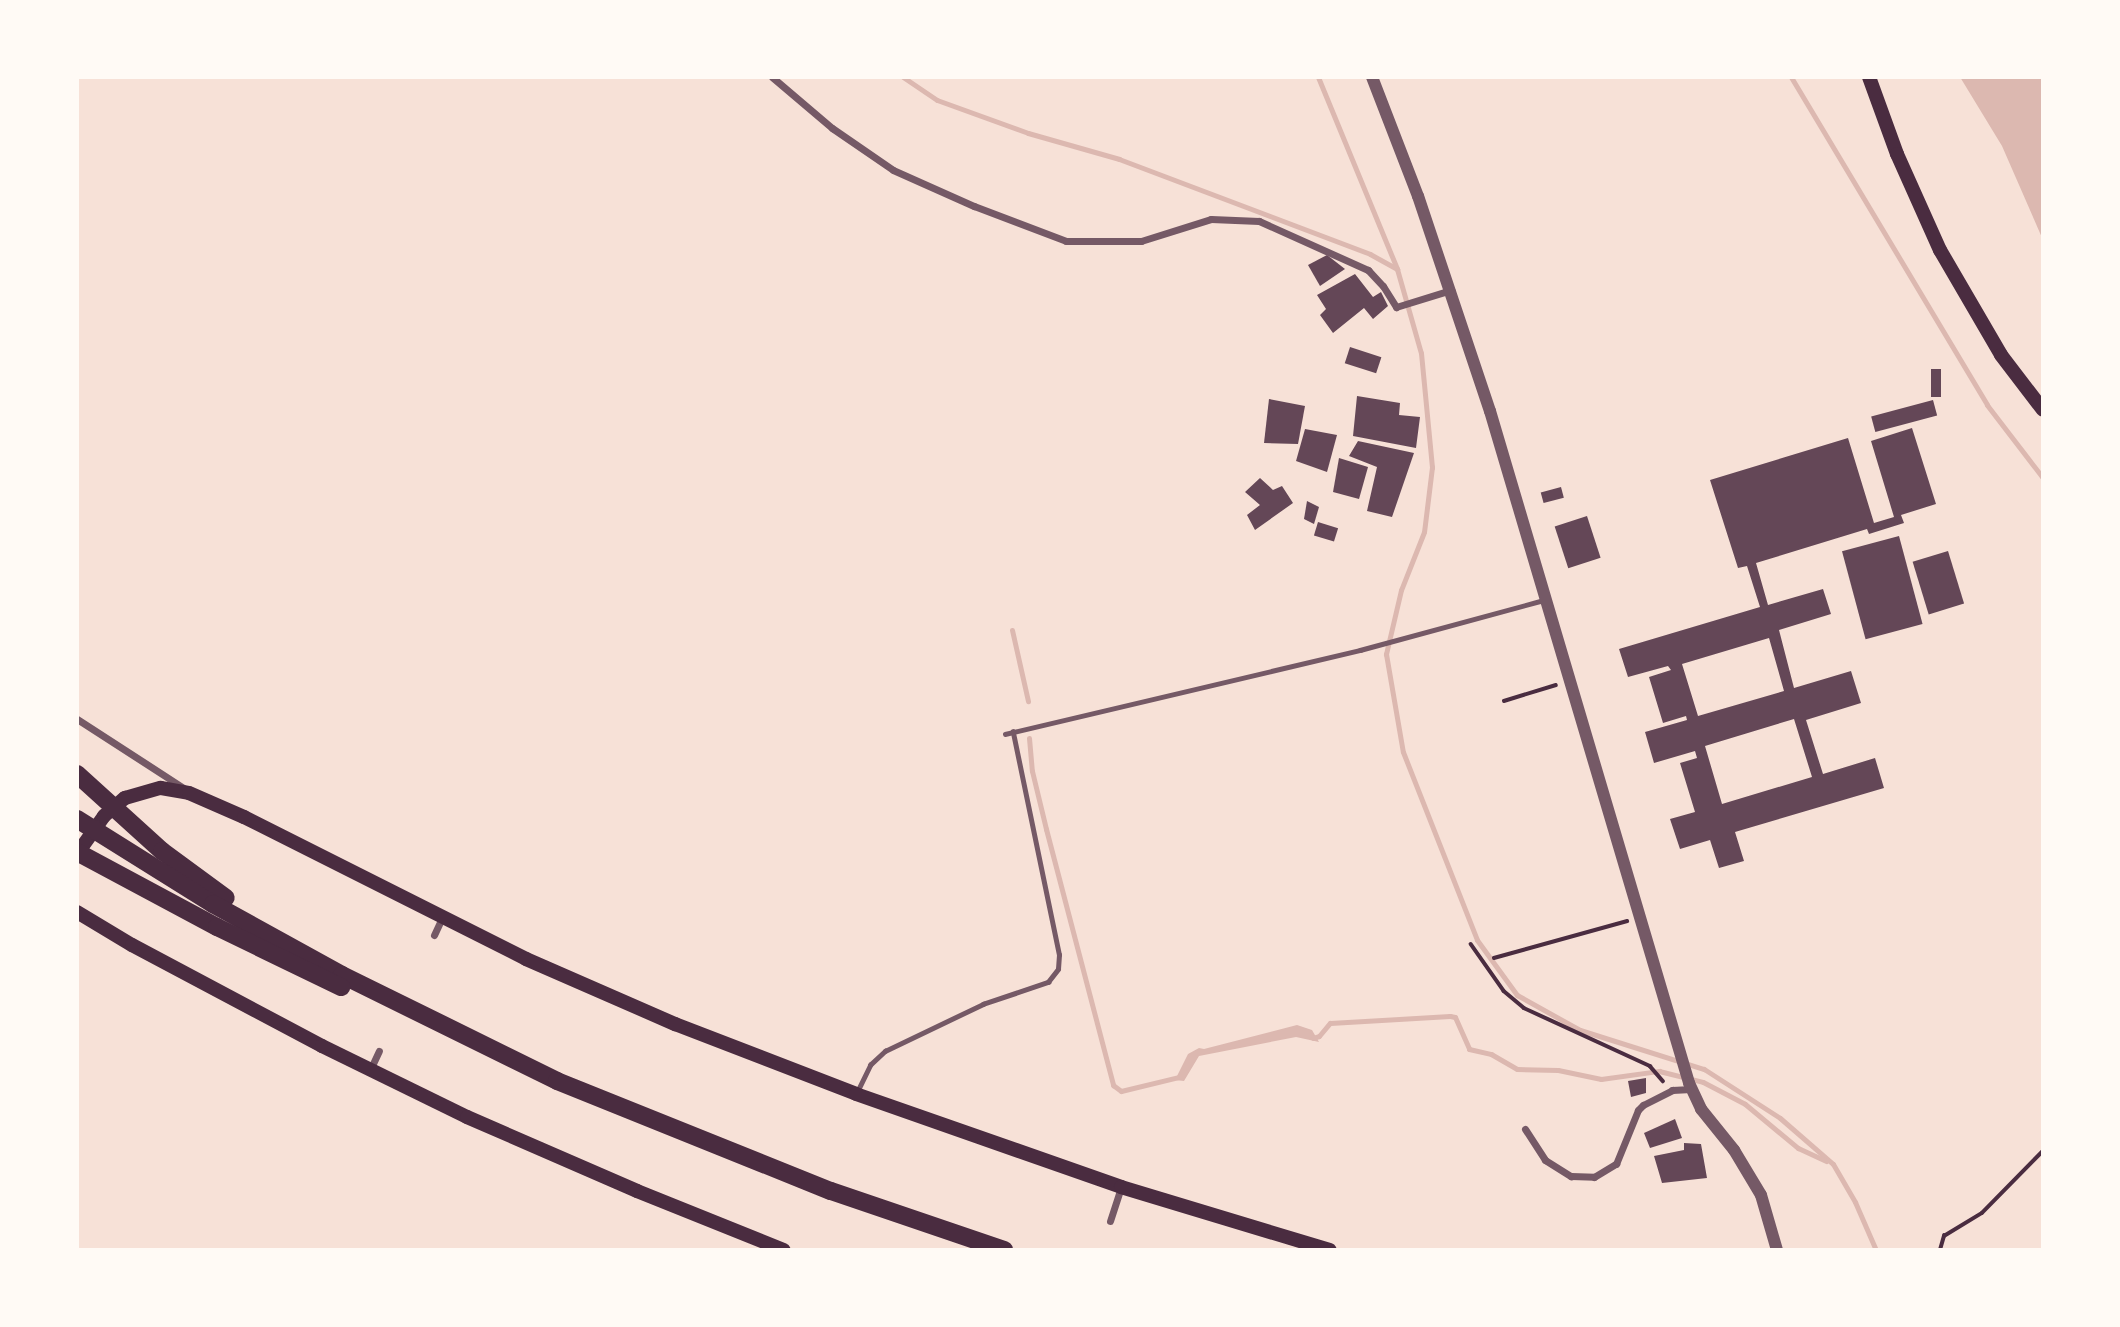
<!DOCTYPE html>
<style>
body{margin:0}
#map{position:relative;width:2120px;height:1327px;overflow:hidden;background:#f7e1d7;font-family:Rubik,sans-serif}
div>[style]{position:absolute}
.water>*{inset:0;background:#dcb8b0}
.stream>*{height:5px;margin:-2.5px;padding:0 2.5px;transform-origin:2.5px;border-radius:2.5px;background:#dcb8b0}
.building>*{inset:0;background:#644757;transform-origin:0 0}
.path>*{height:3.5px;margin:-1.75px;padding:0 1.75px;transform-origin:1.75px;border-radius:1.75px;background:#4a2c40}
.service>*{height:4.5px;margin:-2.25px;padding:0 2.25px;transform-origin:2.25px;border-radius:2.25px;background:#755966}
.minor>*{height:7px;margin:-3.5px;padding:0 3.5px;transform-origin:3.5px;border-radius:3.5px;background:#755966}
.tertiary>*{height:12px;margin:-6px;padding:0 6px;transform-origin:6px;border-radius:6px;background:#755966}
.secondary>*{height:14px;margin:-7px;padding:0 7px;transform-origin:7px;border-radius:7px;background:#4a2c40}
.primary>*{height:14px;margin:-7px;padding:0 7px;transform-origin:7px;border-radius:7px;background:#4a2c40}
.motorway>*{height:18px;margin:-9px;padding:0 9px;transform-origin:9px;border-radius:9px;background:#4a2c40}
span{translate:-50% -50%;white-space:nowrap;text-align:center;line-height:1.15;-webkit-text-stroke:5px #fffaf5;paint-order:stroke}
.frame{position:absolute;inset:0;border:79px solid #fffaf5;pointer-events:none}
</style>
<div id="map">
<div class="water">
<div style="clip-path:polygon(1960px 77px,2043px 77px,2043px 240px,2002px 146px)"></div>
<div style="clip-path:polygon(1297px 1025px,1312px 1030px,1319px 1042px,1296px 1037px,1199px 1056px,1184px 1081px,1175px 1080px,1188px 1054px,1199px 1048px,1204px 1049px)"></div>
</div>
<div class="stream">
<div style="left:903px;top:77px;width:41px;rotate:34.1deg"></div>
<div style="left:937px;top:100px;width:97px;rotate:19.9deg"></div>
<div style="left:1028px;top:133px;width:95px;rotate:15.9deg"></div>
<div style="left:1119px;top:159px;width:268px;rotate:20.7deg"></div>
<div style="left:1370px;top:254px;width:31px;rotate:29deg"></div>
<div style="left:1318px;top:77px;width:208px;rotate:67.6deg"></div>
<div style="left:1397px;top:269px;width:87px;rotate:74.1deg"></div>
<div style="left:1421px;top:353px;width:115px;rotate:84.5deg"></div>
<div style="left:1432px;top:467px;width:65px;rotate:97deg"></div>
<div style="left:1424px;top:532px;width:62px;rotate:111.6deg"></div>
<div style="left:1401px;top:590px;width:66px;rotate:103.2deg"></div>
<div style="left:1386px;top:654px;width:99px;rotate:80.2deg"></div>
<div style="left:1403px;top:752px;width:202px;rotate:68.5deg"></div>
<div style="left:1477px;top:940px;width:68px;rotate:54deg"></div>
<div style="left:1517px;top:995px;width:72px;rotate:29.1deg"></div>
<div style="left:1580px;top:1030px;width:130px;rotate:17.5deg"></div>
<div style="left:1704px;top:1069px;width:90px;rotate:32.8deg"></div>
<div style="left:1780px;top:1118px;width:70px;rotate:41deg"></div>
<div style="left:1833px;top:1164px;width:44px;rotate:59.9deg"></div>
<div style="left:1855px;top:1202px;width:52px;rotate:66.4deg"></div>
<div style="left:1791px;top:77px;width:382px;rotate:59.1deg"></div>
<div style="left:1987px;top:405px;width:92px;rotate:52.5deg"></div>
<div style="left:1012px;top:630px;width:73px;rotate:77.3deg"></div>
<div style="left:1029px;top:738px;width:33px;rotate:85deg"></div>
<div style="left:1032px;top:771px;width:60px;rotate:76.4deg"></div>
<div style="left:1046px;top:829px;width:265px;rotate:75.3deg"></div>
<div style="left:1113px;top:1085px;width:10px;rotate:37deg"></div>
<div style="left:1121px;top:1091px;width:60px;rotate:-13.6deg"></div>
<div style="left:1313px;top:1038px;width:6px;rotate:-18deg"></div>
<div style="left:1319px;top:1036px;width:17px;rotate:-50deg"></div>
<div style="left:1330px;top:1023px;width:120px;rotate:-3.3deg"></div>
<div style="left:1450px;top:1016px;width:5px;rotate:11deg"></div>
<div style="left:1455px;top:1017px;width:35px;rotate:66deg"></div>
<div style="left:1469px;top:1049px;width:23px;rotate:13deg"></div>
<div style="left:1491px;top:1054px;width:30px;rotate:30deg"></div>
<div style="left:1517px;top:1069px;width:41px;rotate:1.4deg"></div>
<div style="left:1558px;top:1070px;width:44px;rotate:11.8deg"></div>
<div style="left:1601px;top:1079px;width:59px;rotate:-7.9deg"></div>
<div style="left:1659px;top:1071px;width:45px;rotate:14deg"></div>
<div style="left:1703px;top:1082px;width:47px;rotate:27.6deg"></div>
<div style="left:1745px;top:1104px;width:69px;rotate:39.7deg"></div>
<div style="left:1798px;top:1148px;width:31px;rotate:25deg"></div>
</div>
<div class="building">
<div style="clip-path:polygon(1327px 255px,1345px 269px,1320px 286px,1308px 265px)"></div>
<div style="clip-path:polygon(1355px 274px,1373px 297px,1381px 292px,1388px 306px,1373px 319px,1364px 308px,1333px 333px,1320px 315px,1326px 309px,1317px 295px)"></div>
<div style="left:1350px;top:347px;width:33px;height:17px;rotate:18deg"></div>
<div style="left:1931px;top:369px;width:10px;height:28px"></div>
<div style="clip-path:polygon(1357px 396px,1400px 403px,1399px 415px,1420px 417px,1416px 448px,1353px 436px)"></div>
<div style="clip-path:polygon(1269px 399px,1305px 406px,1298px 444px,1264px 443px)"></div>
<div style="left:1933px;top:400px;width:16px;height:64px;rotate:75deg"></div>
<div style="clip-path:polygon(evenodd,1912px 428px,1936px 504px,1901px 515px,1904px 523px,1869px 534px,1867px 529px,1756px 563px,1768px 605px,1823px 589px,1831px 614px,1779px 630px,1794px 688px,1851px 671px,1861px 703px,1806px 720px,1823px 774px,1875px 758px,1884px 788px,1735px 832px,1744px 861px,1719px 868px,1710px 840px,1680px 849px,1670px 819px,1695px 812px,1680px 763px,1697px 758px,1695px 751px,1654px 763px,1645px 732px,1687px 720px,1686px 716px,1663px 723px,1649px 677px,1671px 670px,1668px 666px,1628px 677px,1619px 649px,1760px 607px,1747px 566px,1738px 568px,1710px 480px,1848px 438px,1874px 523px,1894px 517px,1871px 441px,1912px 428px,1769px 638px,1784px 691px,1698px 716px,1682px 664px,1769px 638px,1912px 428px,1794px 719px,1812px 777px,1722px 804px,1705px 746px,1794px 719px)"></div>
<div style="clip-path:polygon(1305px 429px,1337px 435px,1327px 472px,1296px 461px)"></div>
<div style="clip-path:polygon(1358px 441px,1414px 453px,1392px 517px,1367px 511px,1377px 467px,1349px 456px)"></div>
<div style="clip-path:polygon(1339px 458px,1368px 467px,1359px 499px,1333px 492px)"></div>
<div style="clip-path:polygon(1260px 478px,1273px 490px,1282px 486px,1293px 503px,1255px 530px,1247px 515px,1260px 505px,1245px 492px)"></div>
<div style="left:1561px;top:487px;width:11px;height:21px;rotate:75deg"></div>
<div style="clip-path:polygon(1307px 501px,1319px 507px,1314px 524px,1304px 519px)"></div>
<div style="left:1587px;top:516px;width:44px;height:34px;rotate:72deg"></div>
<div style="left:1318px;top:522px;width:21px;height:14px;rotate:17deg"></div>
<div style="left:1899px;top:536px;width:91px;height:59px;rotate:75deg"></div>
<div style="left:1948px;top:551px;width:55px;height:37px;rotate:73deg"></div>
<div style="clip-path:polygon(1646px 1078px,1646px 1093px,1631px 1097px,1628px 1081px)"></div>
<div style="clip-path:polygon(1675px 1119px,1682px 1138px,1650px 1148px,1644px 1133px)"></div>
<div style="clip-path:polygon(1684px 1143px,1701px 1144px,1707px 1178px,1662px 1183px,1654px 1156px,1684px 1150px)"></div>
</div>
<div class="path">
<div style="left:1504px;top:701px;width:54px;rotate:-17.1deg"></div>
<div style="left:1471px;top:944px;width:57px;rotate:54.9deg"></div>
<div style="left:1504px;top:991px;width:26px;rotate:40deg"></div>
<div style="left:1524px;top:1008px;width:139px;rotate:24.7deg"></div>
<div style="left:1650px;top:1066px;width:20px;rotate:49deg"></div>
<div style="left:1494px;top:958px;width:138px;rotate:-15.5deg"></div>
<div style="left:1940px;top:1250px;width:15px;rotate:-74deg"></div>
<div style="left:1944px;top:1236px;width:44px;rotate:-31.2deg"></div>
<div style="left:1982px;top:1213px;width:87px;rotate:-45.5deg"></div>
</div>
<div class="service">
<div style="left:1005px;top:734px;width:365px;rotate:-13.3deg"></div>
<div style="left:1360px;top:650px;width:191px;rotate:-15.2deg"></div>
<div style="left:858px;top:1090px;width:28px;rotate:-64deg"></div>
<div style="left:870px;top:1065px;width:21px;rotate:-43deg"></div>
<div style="left:885px;top:1051px;width:109px;rotate:-25.6deg"></div>
<div style="left:983px;top:1004px;width:69px;rotate:-18.7deg"></div>
<div style="left:1048px;top:982px;width:16px;rotate:-52deg"></div>
<div style="left:1058px;top:969px;width:14px;rotate:-86deg"></div>
<div style="left:1059px;top:955px;width:228px;rotate:-101.7deg"></div>
</div>
<div class="minor">
<div style="left:772px;top:77px;width:79px;rotate:40.4deg"></div>
<div style="left:832px;top:128px;width:74px;rotate:34.5deg"></div>
<div style="left:893px;top:170px;width:89px;rotate:24deg"></div>
<div style="left:974px;top:206px;width:98px;rotate:20.8deg"></div>
<div style="left:1066px;top:241px;width:75px"></div>
<div style="left:1141px;top:241px;width:73px;rotate:-17.4deg"></div>
<div style="left:1211px;top:219px;width:48px;rotate:2.4deg"></div>
<div style="left:1259px;top:221px;width:120px;rotate:24.2deg"></div>
<div style="left:1368px;top:270px;width:22px;rotate:47deg"></div>
<div style="left:1383px;top:286px;width:25px;rotate:58deg"></div>
<div style="left:1396px;top:307px;width:58px;rotate:-17.2deg"></div>
<div style="left:77px;top:719px;width:129px;rotate:32.9deg"></div>
<div style="left:434px;top:935px;width:19px;rotate:-65deg"></div>
<div style="left:370px;top:1070px;width:21px;rotate:-65deg"></div>
<div style="left:1525px;top:1129px;width:37px;rotate:57deg"></div>
<div style="left:1545px;top:1160px;width:31px;rotate:32deg"></div>
<div style="left:1571px;top:1176px;width:23px;rotate:2deg"></div>
<div style="left:1594px;top:1177px;width:26px;rotate:-31deg"></div>
<div style="left:1616px;top:1164px;width:58px;rotate:-67.8deg"></div>
<div style="left:1638px;top:1110px;width:7px;rotate:-45deg"></div>
<div style="left:1643px;top:1105px;width:33px;rotate:-27deg"></div>
<div style="left:1672px;top:1090px;width:19px;rotate:-3deg"></div>
<div style="left:1110px;top:1221px;width:36px;rotate:-72deg"></div>
</div>
<div class="tertiary">
<div style="left:1372px;top:77px;width:128px;rotate:68.9deg"></div>
<div style="left:1418px;top:196px;width:227px;rotate:71.5deg"></div>
<div style="left:1490px;top:411px;width:701px;rotate:73.5deg"></div>
<div style="left:1689px;top:1083px;width:29px;rotate:65deg"></div>
<div style="left:1701px;top:1109px;width:53px;rotate:51.2deg"></div>
<div style="left:1734px;top:1150px;width:52px;rotate:59deg"></div>
<div style="left:1761px;top:1195px;width:57px;rotate:73.8deg"></div>
</div>
<div class="secondary">
<div style="left:77px;top:854px;width:47px;rotate:-54.6deg"></div>
<div style="left:104px;top:816px;width:28px;rotate:-41deg"></div>
<div style="left:125px;top:798px;width:37px;rotate:-16deg"></div>
<div style="left:161px;top:788px;width:28px;rotate:10deg"></div>
<div style="left:189px;top:793px;width:60px;rotate:23.6deg"></div>
<div style="left:244px;top:817px;width:316px;rotate:26.7deg"></div>
<div style="left:526px;top:959px;width:163px;rotate:23.6deg"></div>
<div style="left:675px;top:1024px;width:194px;rotate:21.1deg"></div>
<div style="left:856px;top:1094px;width:281px;rotate:19.3deg"></div>
<div style="left:1121px;top:1187px;width:218px;rotate:16.8deg"></div>
<div style="left:77px;top:912px;width:64px;rotate:31deg"></div>
<div style="left:132px;top:945px;width:215px;rotate:28deg"></div>
<div style="left:322px;top:1046px;width:161px;rotate:26.1deg"></div>
<div style="left:467px;top:1117px;width:185px;rotate:23.5deg"></div>
<div style="left:637px;top:1191px;width:158px;rotate:21.9deg"></div>
</div>
<div class="primary">
<div style="left:1869px;top:77px;width:82px;rotate:70deg"></div>
<div style="left:1897px;top:154px;width:105px;rotate:65.9deg"></div>
<div style="left:1940px;top:250px;width:121px;rotate:59.8deg"></div>
<div style="left:2001px;top:355px;width:69px;rotate:52.6deg"></div>
</div>
<div class="motorway">
<div style="left:77px;top:774px;width:115px;rotate:42.2deg"></div>
<div style="left:162px;top:851px;width:79px;rotate:36.3deg"></div>
<div style="left:77px;top:819px;width:160px;rotate:32deg"></div>
<div style="left:213px;top:904px;width:147px;rotate:28.8deg"></div>
<div style="left:342px;top:975px;width:240px;rotate:26.2deg"></div>
<div style="left:557px;top:1081px;width:295px;rotate:21.9deg"></div>
<div style="left:831px;top:1191px;width:183px;rotate:18.8deg"></div>
<div style="left:77px;top:852px;width:159px;rotate:28.2deg"></div>
<div style="left:217px;top:927px;width:138px;rotate:25.8deg"></div>
</div>
<div class="frame"></div>
</div>
